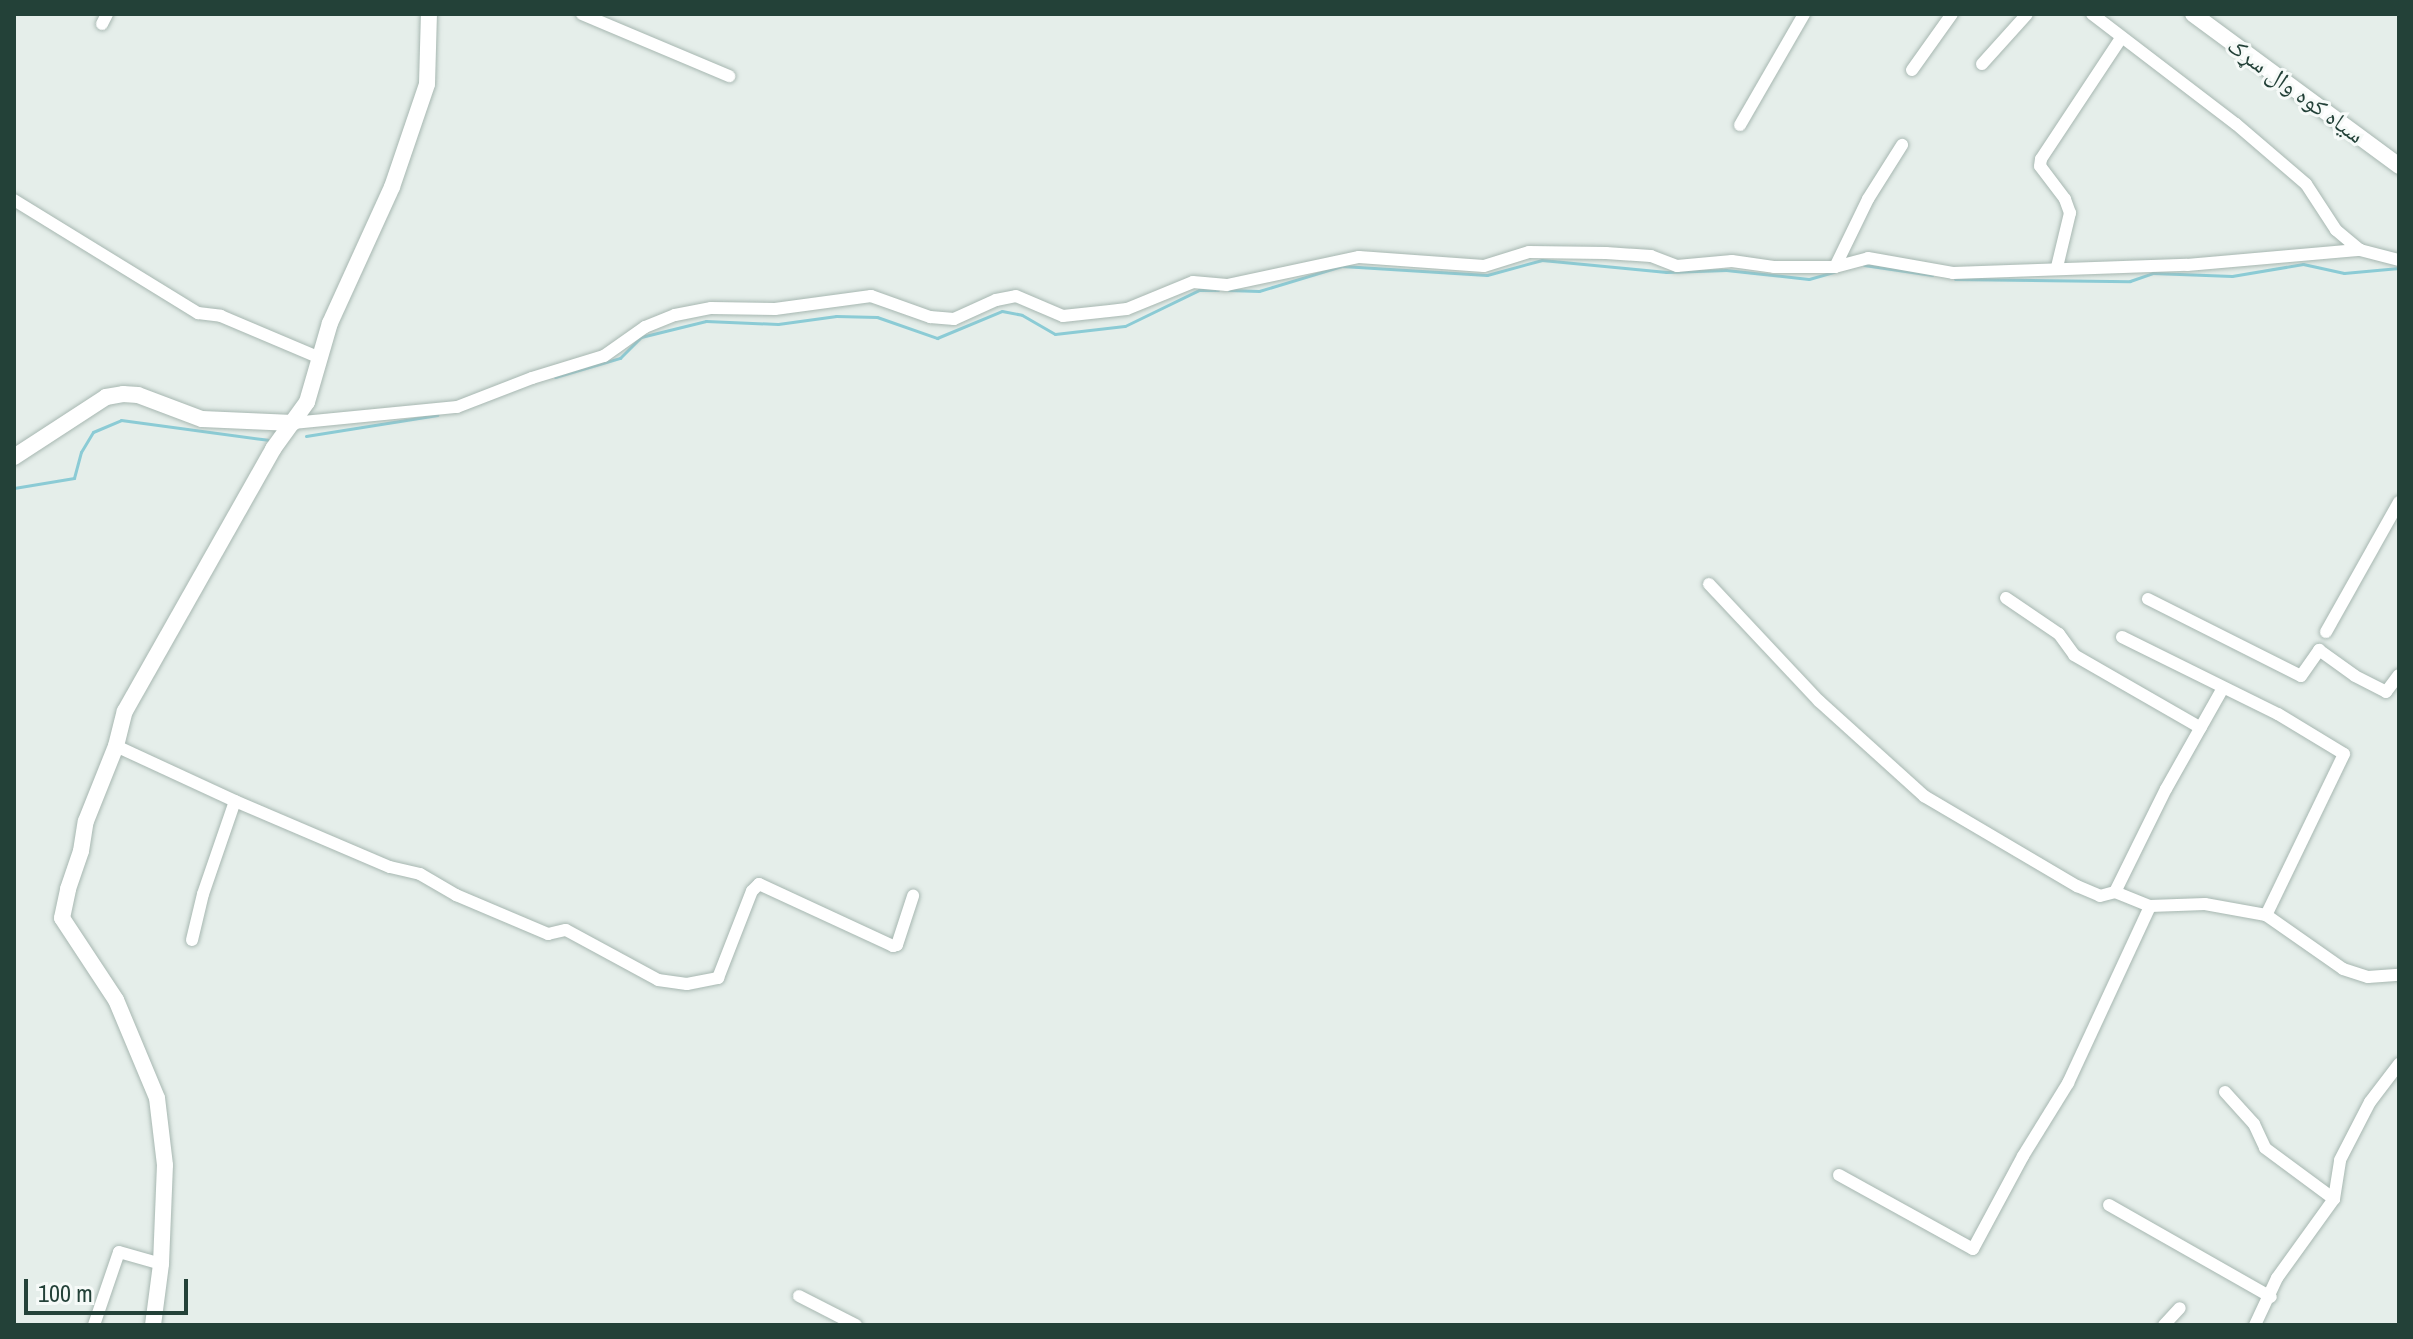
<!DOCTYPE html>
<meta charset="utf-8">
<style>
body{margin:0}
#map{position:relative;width:2413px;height:1339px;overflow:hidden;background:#e5eeea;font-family:"Archivo Narrow","Noto Naskh Arabic",sans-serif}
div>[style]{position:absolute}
.stream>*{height:3px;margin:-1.5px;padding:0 1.5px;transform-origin:1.5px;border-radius:1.5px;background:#8bcbd5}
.roads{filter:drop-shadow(0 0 2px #a7b7b1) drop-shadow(0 0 2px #a7b7b1)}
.minor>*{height:12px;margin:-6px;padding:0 6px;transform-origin:6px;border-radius:6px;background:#fff}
.tertiary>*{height:16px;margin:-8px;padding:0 8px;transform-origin:8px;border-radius:8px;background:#fff}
span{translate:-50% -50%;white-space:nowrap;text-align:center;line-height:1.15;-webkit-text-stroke:6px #f6faf8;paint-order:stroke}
.street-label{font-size:24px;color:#234138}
.frame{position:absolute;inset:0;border:16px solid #234138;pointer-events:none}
.scale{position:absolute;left:24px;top:1279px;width:164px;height:36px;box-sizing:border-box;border:4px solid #234138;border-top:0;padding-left:10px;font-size:24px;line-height:28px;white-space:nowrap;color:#234138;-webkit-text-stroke:6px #f6faf8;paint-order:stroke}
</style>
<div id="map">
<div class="stream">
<div style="left:1864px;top:265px;width:69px;rotate:8.4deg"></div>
<div style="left:1955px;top:279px;width:175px;rotate:0.7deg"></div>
<div style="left:2130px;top:281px;width:24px;rotate:-19deg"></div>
<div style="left:2153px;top:273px;width:79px;rotate:2.2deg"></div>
<div style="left:2232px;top:276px;width:72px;rotate:-9.6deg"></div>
<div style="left:2303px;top:264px;width:42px;rotate:12.4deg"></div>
<div style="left:2344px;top:273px;width:55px;rotate:-5.2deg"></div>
<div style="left:1229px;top:290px;width:30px;rotate:2deg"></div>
<div style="left:1259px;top:291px;width:87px;rotate:-16.8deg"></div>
<div style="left:1342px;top:266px;width:145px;rotate:3.6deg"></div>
<div style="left:1487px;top:275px;width:57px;rotate:-15.3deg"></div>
<div style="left:1542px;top:260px;width:125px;rotate:5.5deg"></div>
<div style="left:1666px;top:272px;width:60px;rotate:-1.9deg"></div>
<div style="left:1726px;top:270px;width:83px;rotate:6.2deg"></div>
<div style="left:1809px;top:279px;width:26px;rotate:-16deg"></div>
<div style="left:555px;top:377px;width:68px;rotate:-16.3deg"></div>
<div style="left:620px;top:358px;width:30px;rotate:-45deg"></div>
<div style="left:641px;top:337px;width:67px;rotate:-13.8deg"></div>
<div style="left:706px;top:321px;width:72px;rotate:2.4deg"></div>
<div style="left:778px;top:324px;width:59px;rotate:-7.9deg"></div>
<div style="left:836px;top:316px;width:41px;rotate:1.4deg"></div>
<div style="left:877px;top:317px;width:64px;rotate:19.3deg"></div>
<div style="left:937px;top:338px;width:70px;rotate:-22.6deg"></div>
<div style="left:1002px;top:311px;width:20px;rotate:11deg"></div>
<div style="left:1022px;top:315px;width:38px;rotate:30deg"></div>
<div style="left:1055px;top:334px;width:70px;rotate:-6.5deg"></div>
<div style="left:1125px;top:326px;width:82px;rotate:-25.9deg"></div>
<div style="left:1199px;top:290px;width:19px"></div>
<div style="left:306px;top:436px;width:133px;rotate:-9.1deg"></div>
<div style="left:14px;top:488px;width:61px;rotate:-9.5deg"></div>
<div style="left:74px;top:478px;width:27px;rotate:-75deg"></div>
<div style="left:81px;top:452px;width:23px;rotate:-59deg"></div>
<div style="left:93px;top:432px;width:30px;rotate:-23deg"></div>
<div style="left:121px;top:420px;width:148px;rotate:7.7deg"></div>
</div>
<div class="roads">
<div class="minor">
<div style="left:582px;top:14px;width:160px;rotate:22.9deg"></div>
<div style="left:2092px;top:14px;width:181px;rotate:37.4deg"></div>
<div style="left:2236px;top:124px;width:92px;rotate:40.6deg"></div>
<div style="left:2306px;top:184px;width:55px;rotate:56.9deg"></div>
<div style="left:2336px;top:230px;width:31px;rotate:40deg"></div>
<div style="left:2360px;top:250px;width:40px;rotate:14.4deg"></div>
<div style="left:102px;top:24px;width:11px;rotate:-63deg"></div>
<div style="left:1982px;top:64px;width:67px;rotate:-48deg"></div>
<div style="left:1912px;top:70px;width:69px;rotate:-54.5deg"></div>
<div style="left:1740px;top:125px;width:128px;rotate:-60deg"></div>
<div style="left:14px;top:200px;width:216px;rotate:31.6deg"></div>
<div style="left:198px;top:313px;width:23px;rotate:7deg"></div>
<div style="left:221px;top:316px;width:108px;rotate:23deg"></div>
<div style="left:1835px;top:267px;width:76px;rotate:-64.1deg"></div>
<div style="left:1868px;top:199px;width:64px;rotate:-57.8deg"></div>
<div style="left:2057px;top:267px;width:56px;rotate:-76.5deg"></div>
<div style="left:2070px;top:213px;width:15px;rotate:-110deg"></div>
<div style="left:2065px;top:199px;width:41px;rotate:-127.1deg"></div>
<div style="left:2040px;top:166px;width:7px;rotate:-82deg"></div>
<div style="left:2041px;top:159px;width:145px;rotate:-56.5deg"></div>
<div style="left:293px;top:423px;width:165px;rotate:-5.6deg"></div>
<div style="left:457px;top:407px;width:80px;rotate:-21.1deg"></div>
<div style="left:532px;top:378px;width:75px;rotate:-17deg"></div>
<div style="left:604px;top:356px;width:50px;rotate:-35.3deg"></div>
<div style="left:645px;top:327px;width:32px;rotate:-22deg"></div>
<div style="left:675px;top:315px;width:37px;rotate:-11deg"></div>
<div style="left:711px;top:308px;width:64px;rotate:0.9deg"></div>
<div style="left:775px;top:309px;width:97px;rotate:-7.7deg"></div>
<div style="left:871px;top:296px;width:63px;rotate:19.6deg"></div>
<div style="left:930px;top:317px;width:24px;rotate:5deg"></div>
<div style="left:954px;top:319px;width:46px;rotate:-24.3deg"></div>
<div style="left:996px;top:300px;width:20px;rotate:-11deg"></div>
<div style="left:1016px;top:296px;width:51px;rotate:23.1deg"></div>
<div style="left:1063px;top:316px;width:64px;rotate:-6.2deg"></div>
<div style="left:1127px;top:309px;width:71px;rotate:-22.2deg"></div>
<div style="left:1193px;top:282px;width:34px;rotate:5deg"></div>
<div style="left:1227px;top:285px;width:135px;rotate:-12deg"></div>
<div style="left:1359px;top:257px;width:125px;rotate:4.1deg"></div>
<div style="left:1484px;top:266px;width:47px;rotate:-17.3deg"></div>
<div style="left:1529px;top:252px;width:77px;rotate:0.7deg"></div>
<div style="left:1606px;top:253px;width:45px;rotate:3.8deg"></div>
<div style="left:1651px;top:256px;width:28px;rotate:21deg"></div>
<div style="left:1677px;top:266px;width:55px;rotate:-5.2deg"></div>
<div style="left:1732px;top:261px;width:42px;rotate:8.1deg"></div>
<div style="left:1774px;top:267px;width:61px"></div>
<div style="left:1835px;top:267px;width:34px;rotate:-15deg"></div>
<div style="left:1868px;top:258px;width:86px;rotate:10deg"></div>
<div style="left:1953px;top:273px;width:234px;rotate:-2deg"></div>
<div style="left:2187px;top:265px;width:174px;rotate:-5deg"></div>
<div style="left:1709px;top:584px;width:161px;rotate:46.8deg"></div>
<div style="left:1819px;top:701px;width:142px;rotate:42.1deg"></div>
<div style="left:1924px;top:796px;width:178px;rotate:30.5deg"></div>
<div style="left:2077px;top:886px;width:25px;rotate:23deg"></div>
<div style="left:2100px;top:896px;width:16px;rotate:-15deg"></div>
<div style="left:2115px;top:892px;width:38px;rotate:22deg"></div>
<div style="left:2150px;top:906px;width:55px;rotate:-2.1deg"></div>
<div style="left:2205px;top:904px;width:62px;rotate:10.2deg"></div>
<div style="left:2266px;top:915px;width:94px;rotate:35deg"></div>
<div style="left:2343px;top:969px;width:26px;rotate:18deg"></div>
<div style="left:2368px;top:977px;width:31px;rotate:-4deg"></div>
<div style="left:2006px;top:598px;width:64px;rotate:34.2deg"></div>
<div style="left:2059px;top:634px;width:26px;rotate:54deg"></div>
<div style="left:2074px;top:655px;width:146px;rotate:29.9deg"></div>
<div style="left:2148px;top:599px;width:171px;rotate:26.7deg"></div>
<div style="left:2301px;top:676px;width:32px;rotate:-55deg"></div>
<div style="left:2319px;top:650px;width:44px;rotate:35.8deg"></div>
<div style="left:2355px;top:676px;width:35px;rotate:27deg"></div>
<div style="left:2386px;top:692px;width:21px;rotate:-53deg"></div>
<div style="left:2326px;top:632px;width:149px;rotate:-60.7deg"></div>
<div style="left:2122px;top:637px;width:174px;rotate:26.3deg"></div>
<div style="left:2278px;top:714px;width:77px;rotate:31.2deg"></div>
<div style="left:2344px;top:754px;width:179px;rotate:115.8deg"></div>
<div style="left:116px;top:746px;width:131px;rotate:24.8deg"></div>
<div style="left:235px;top:801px;width:168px;rotate:23.1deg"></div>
<div style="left:390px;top:867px;width:31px;rotate:13deg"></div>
<div style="left:420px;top:874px;width:42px;rotate:30.3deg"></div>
<div style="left:456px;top:895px;width:100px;rotate:23deg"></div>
<div style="left:548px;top:934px;width:18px;rotate:-13deg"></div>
<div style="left:566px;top:930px;width:105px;rotate:28.5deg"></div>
<div style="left:658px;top:980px;width:29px;rotate:8deg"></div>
<div style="left:687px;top:984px;width:32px;rotate:-11deg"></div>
<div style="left:718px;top:978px;width:93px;rotate:-68.7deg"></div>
<div style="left:752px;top:891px;width:10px;rotate:-45deg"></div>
<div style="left:759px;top:884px;width:148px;rotate:24.8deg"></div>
<div style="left:893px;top:946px;width:4px;rotate:-14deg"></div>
<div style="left:897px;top:945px;width:52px;rotate:-71.9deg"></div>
<div style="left:2115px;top:892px;width:115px;rotate:-63.7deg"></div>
<div style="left:2166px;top:789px;width:116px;rotate:-60.6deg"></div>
<div style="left:192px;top:940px;width:47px;rotate:-76.6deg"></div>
<div style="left:203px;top:894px;width:98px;rotate:-71deg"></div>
<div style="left:2225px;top:1092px;width:43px;rotate:47.8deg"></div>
<div style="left:2254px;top:1124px;width:26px;rotate:65deg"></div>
<div style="left:2265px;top:1148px;width:86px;rotate:36.5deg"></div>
<div style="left:1839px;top:1175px;width:153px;rotate:28.9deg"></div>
<div style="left:1973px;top:1249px;width:106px;rotate:-61.7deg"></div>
<div style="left:2023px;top:1156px;width:86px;rotate:-58.3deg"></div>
<div style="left:2068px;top:1083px;width:195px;rotate:-65.1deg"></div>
<div style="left:2109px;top:1205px;width:186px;rotate:29.6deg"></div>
<div style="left:799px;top:1296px;width:64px;rotate:27deg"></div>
<div style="left:94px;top:1325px;width:77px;rotate:-71.1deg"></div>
<div style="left:119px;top:1252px;width:44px;rotate:15.9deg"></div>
<div style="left:2164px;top:1325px;width:23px;rotate:-47deg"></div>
<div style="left:2255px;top:1325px;width:52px;rotate:-64.9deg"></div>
<div style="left:2277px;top:1278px;width:97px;rotate:-54.2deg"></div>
<div style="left:2334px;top:1199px;width:39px;rotate:-81deg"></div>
<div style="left:2340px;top:1160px;width:65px;rotate:-62.7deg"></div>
<div style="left:2370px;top:1102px;width:48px;rotate:-52.7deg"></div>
</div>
<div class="tertiary">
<div style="left:2193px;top:14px;width:256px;rotate:36.4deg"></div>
<div style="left:14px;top:457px;width:110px;rotate:-33.1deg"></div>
<div style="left:106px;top:397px;width:17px;rotate:-10deg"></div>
<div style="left:123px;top:394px;width:15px;rotate:4deg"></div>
<div style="left:138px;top:395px;width:68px;rotate:20.6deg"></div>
<div style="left:202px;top:419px;width:91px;rotate:2.5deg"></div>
<div style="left:153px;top:1325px;width:62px;rotate:-82.5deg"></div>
<div style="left:161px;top:1264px;width:99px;rotate:-87.7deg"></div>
<div style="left:165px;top:1165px;width:67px;rotate:-96.8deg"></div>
<div style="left:157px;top:1098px;width:106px;rotate:-112.7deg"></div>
<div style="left:116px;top:1000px;width:98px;rotate:-123.4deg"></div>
<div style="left:62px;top:918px;width:30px;rotate:-78deg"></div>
<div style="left:68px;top:889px;width:40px;rotate:-71.1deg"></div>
<div style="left:81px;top:851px;width:30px;rotate:-81deg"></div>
<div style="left:86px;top:821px;width:81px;rotate:-68.2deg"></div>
<div style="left:116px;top:746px;width:36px;rotate:-76deg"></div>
<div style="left:125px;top:711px;width:301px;rotate:-60.5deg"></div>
<div style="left:273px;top:449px;width:58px;rotate:-54.1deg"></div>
<div style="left:307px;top:402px;width:82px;rotate:-73.8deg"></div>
<div style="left:330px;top:323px;width:149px;rotate:-65.5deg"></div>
<div style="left:392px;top:187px;width:109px;rotate:-71.2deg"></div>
<div style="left:427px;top:84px;width:70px;rotate:-88.4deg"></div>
</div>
</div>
<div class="street-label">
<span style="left:2296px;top:90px;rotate:36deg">سیاه کوه وال سړک</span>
</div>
<div class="frame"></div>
<div class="scale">100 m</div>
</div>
